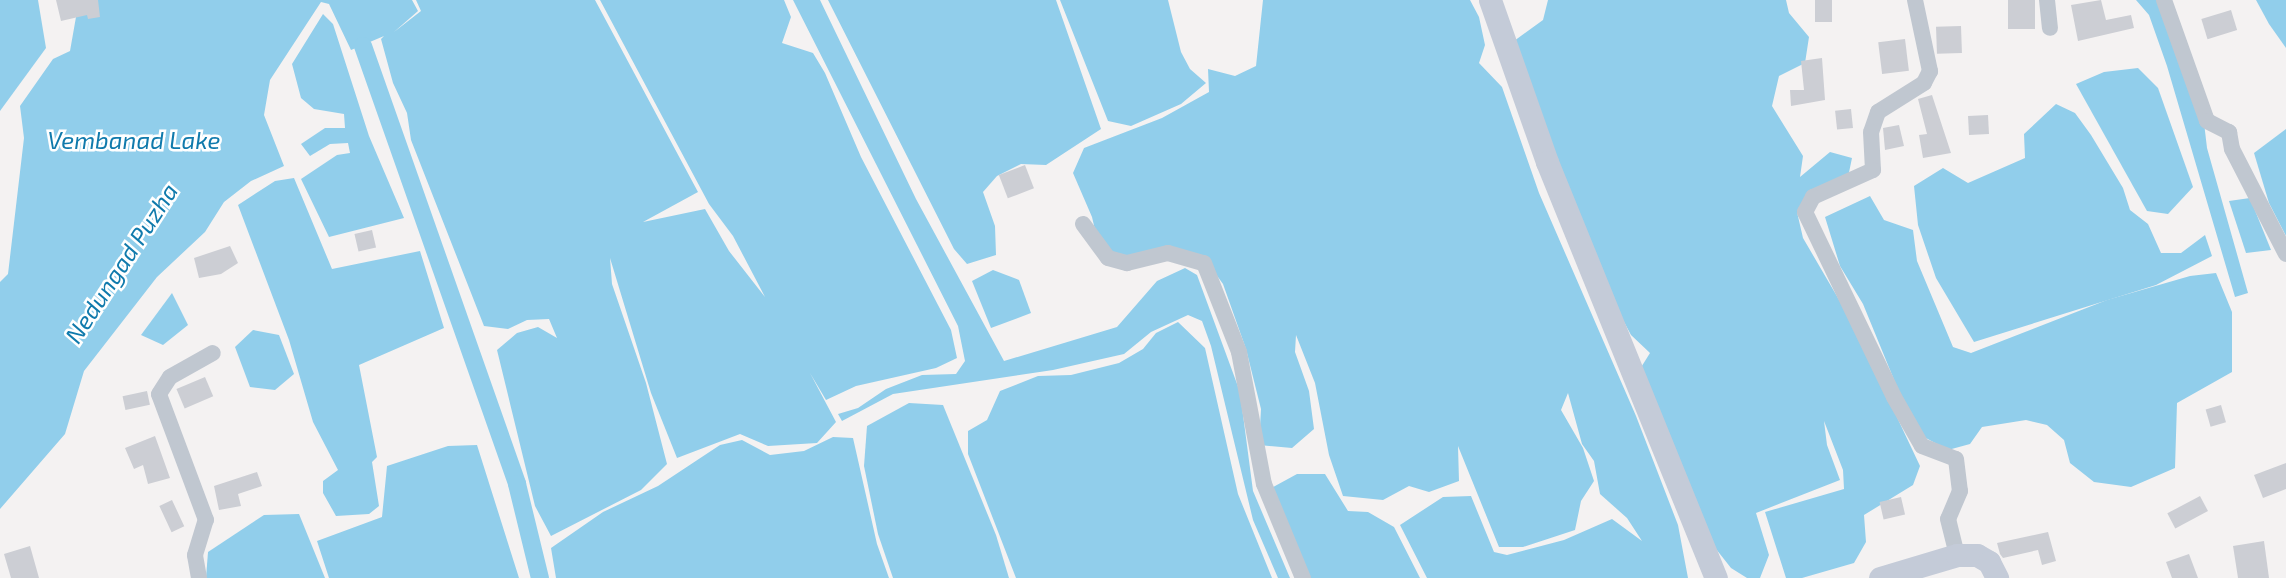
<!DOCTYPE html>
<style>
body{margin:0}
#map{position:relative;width:2286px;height:578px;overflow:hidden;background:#f4f2f2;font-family:"Exo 2",sans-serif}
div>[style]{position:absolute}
.water>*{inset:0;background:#91ceeb}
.canal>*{height:18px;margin:-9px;padding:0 9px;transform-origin:9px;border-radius:9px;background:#91ceeb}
.building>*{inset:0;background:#ccced4;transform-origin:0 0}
.street>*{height:16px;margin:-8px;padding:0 8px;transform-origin:8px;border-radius:8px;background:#c0c7d0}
.secondary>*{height:23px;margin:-11.5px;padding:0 11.5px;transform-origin:11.5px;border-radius:11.5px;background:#c4cbd8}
span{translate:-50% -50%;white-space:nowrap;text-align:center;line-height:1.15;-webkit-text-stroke:5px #fff;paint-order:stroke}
.water-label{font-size:24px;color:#107aac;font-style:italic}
</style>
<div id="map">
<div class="water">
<div style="clip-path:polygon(0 0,38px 0,46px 48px,0 111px)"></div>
<div style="clip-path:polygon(79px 0,412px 0,418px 11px,394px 32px,421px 11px,416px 0,595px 0,698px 192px,643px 222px,705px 209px,729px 251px,765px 297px,733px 236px,709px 204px,600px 0,784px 0,791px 17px,782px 43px,813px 53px,825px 73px,861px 157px,951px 330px,957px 358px,936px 368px,856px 386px,826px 400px,810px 373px,836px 422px,817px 443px,768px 446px,740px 434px,677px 458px,651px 393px,610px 258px,612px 284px,646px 383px,667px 464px,641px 490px,551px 536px,535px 506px,497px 350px,517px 333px,538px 327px,557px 338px,549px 319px,527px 320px,508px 329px,484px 326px,411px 140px,407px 113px,393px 83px,381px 39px,384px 36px,351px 50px,329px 4px,321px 2px,270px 80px,264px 115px,284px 166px,251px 181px,224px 202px,205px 232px,157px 277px,84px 371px,65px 434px,0 509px,0 282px,8px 274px,24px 138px,20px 106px,53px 59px,70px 51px)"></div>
<div style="clip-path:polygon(793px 0,820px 0,916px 199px,1004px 361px,1117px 327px,1157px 281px,1185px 268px,1197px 275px,1240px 392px,1253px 491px,1290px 578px,1278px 578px,1253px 520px,1211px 346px,1202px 321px,1188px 315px,1151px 332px,1124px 354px,1053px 370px,893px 394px,842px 421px,838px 414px,858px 408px,886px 389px,922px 375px,956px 374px,965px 361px,958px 326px)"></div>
<div style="clip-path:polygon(828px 0,1056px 0,1101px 129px,1046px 165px,1021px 164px,997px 176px,983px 192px,995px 226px,996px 255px,967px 264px,954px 249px)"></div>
<div style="clip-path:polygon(1060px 0,1168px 0,1181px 52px,1190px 69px,1206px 83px,1181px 104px,1131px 126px,1108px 121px)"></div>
<div style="clip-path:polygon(1263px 0,1470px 0,1479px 17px,1485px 45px,1479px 63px,1502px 87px,1539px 193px,1636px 416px,1678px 525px,1688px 578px,1427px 578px,1400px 525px,1443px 497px,1471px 496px,1494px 552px,1507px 555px,1564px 540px,1612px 519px,1642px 541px,1627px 518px,1600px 494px,1594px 461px,1582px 444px,1568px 393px,1561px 410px,1583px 448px,1594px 481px,1581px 501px,1575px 530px,1523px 547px,1499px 547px,1458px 446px,1459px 481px,1429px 492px,1409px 486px,1383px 500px,1343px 496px,1329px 455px,1315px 383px,1296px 335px,1295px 352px,1309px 391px,1314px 429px,1292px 448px,1259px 445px,1261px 409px,1246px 349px,1223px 284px,1210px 266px,1183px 255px,1122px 270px,1100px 251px,1092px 217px,1073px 173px,1084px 148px,1162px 118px,1209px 92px,1208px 69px,1235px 76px,1256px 66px)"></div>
<div style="clip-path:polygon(1548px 0,1786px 0,1789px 13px,1809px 37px,1805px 63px,1779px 76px,1772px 106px,1803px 156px,1800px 177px,1830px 152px,1852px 158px,1847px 182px,1797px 212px,1803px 238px,1852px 322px,1920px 466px,1913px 485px,1864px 515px,1866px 542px,1854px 563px,1802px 578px,1786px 578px,1765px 512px,1844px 489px,1843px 470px,1824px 421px,1827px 445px,1840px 480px,1756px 513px,1769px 555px,1760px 578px,1747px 578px,1731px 568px,1716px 549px,1640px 369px,1650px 353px,1631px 335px,1615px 305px,1552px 155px,1514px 41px,1543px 20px)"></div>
<div style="clip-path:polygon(2136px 0,2159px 0,2203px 114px,2207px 148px,2248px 293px,2235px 297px,2167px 66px,2149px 15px)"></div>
<div style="clip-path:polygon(2256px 0,2286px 0,2286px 48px,2269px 24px)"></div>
<div style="clip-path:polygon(323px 14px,333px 24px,369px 136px,404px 218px,329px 237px,301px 179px,337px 155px,350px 153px,348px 143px,330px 144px,310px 156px,301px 144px,325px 128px,345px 128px,344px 114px,314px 109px,301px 98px,292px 64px)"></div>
<div style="clip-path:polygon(2138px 68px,2158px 88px,2193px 187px,2168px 214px,2147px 211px,2076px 84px,2104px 72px)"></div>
<div style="clip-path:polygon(2056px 104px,2075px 113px,2091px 135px,2123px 188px,2130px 210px,2148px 224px,2161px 253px,2181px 253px,2205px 235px,2212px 256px,2156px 285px,1974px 342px,1936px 278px,1918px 225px,1914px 186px,1943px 168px,1968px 183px,2025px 158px,2024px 134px)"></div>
<div style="clip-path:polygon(2286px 129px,2286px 236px,2269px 203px,2254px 153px)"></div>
<div style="clip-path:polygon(294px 178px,332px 269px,420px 251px,444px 328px,359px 365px,377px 457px,372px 462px,379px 506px,369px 514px,336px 516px,323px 493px,323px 481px,338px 470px,313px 422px,289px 340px,238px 205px,275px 181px)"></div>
<div style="clip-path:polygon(1870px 196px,1884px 220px,1913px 230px,1917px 261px,1953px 347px,1971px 353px,2107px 300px,2190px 276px,2216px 273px,2232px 312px,2232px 372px,2177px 403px,2175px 468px,2131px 487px,2094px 482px,2070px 463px,2064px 440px,2047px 425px,2026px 420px,1982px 427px,1970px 444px,1948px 450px,1924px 437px,1906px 409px,1863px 304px,1840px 266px,1825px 217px)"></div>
<div style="clip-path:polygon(2250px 198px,2271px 250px,2246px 253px,2229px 201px)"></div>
<div style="clip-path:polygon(993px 270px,1019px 280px,1031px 313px,991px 328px,972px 281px)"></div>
<div style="clip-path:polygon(172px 293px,188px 325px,163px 345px,141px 335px)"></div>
<div style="clip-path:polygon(1178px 322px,1205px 348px,1238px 494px,1272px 578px,1016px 578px,968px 454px,968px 431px,987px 420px,1000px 391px,1038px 376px,1071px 375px,1119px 363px,1143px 349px,1156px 333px)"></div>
<div style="clip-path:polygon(253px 330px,279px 335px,294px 374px,275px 390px,250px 387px,235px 347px)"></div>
<div style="clip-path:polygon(909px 403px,943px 405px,996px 535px,1009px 578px,893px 578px,878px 534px,864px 466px,867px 426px)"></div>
<div style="clip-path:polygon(833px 437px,853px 438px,877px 544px,889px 578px,556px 578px,551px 548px,603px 512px,658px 486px,720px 445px,742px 440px,770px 455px,804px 451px)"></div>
<div style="clip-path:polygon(477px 445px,519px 578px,329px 578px,317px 541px,382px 517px,387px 466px,448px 446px)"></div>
<div style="clip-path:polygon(1297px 474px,1325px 474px,1348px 511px,1368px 512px,1394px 527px,1420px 578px,1301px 578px,1266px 491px)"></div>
<div style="clip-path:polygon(299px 514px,325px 578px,206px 578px,208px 552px,264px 515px)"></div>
</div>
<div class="canal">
<div style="left:363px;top:46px;width:464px;rotate:70.6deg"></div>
<div style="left:517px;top:484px;width:97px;rotate:76.3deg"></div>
</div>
<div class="building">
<div style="clip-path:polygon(56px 0,98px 0,100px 17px,88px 19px,87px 15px,61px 21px)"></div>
<div style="left:1815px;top:0;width:17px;height:22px"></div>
<div style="left:2008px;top:0;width:27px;height:29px"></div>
<div style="clip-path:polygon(2101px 0,2106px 20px,2131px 15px,2134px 28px,2078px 41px,2071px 5px)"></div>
<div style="left:2231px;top:10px;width:21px;height:31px;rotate:73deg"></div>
<div style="left:1961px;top:26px;width:27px;height:25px;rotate:88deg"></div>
<div style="left:1905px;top:39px;width:32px;height:27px;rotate:83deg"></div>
<div style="clip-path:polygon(1822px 58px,1825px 100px,1791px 106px,1790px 90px,1804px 90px,1801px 61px)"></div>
<div style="clip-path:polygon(1932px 95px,1951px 153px,1923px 158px,1919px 135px,1927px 134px,1918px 99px)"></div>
<div style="left:1851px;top:109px;width:19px;height:16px;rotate:84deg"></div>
<div style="left:1988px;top:115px;width:19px;height:20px;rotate:87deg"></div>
<div style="clip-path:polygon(1899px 125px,1904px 146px,1885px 150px,1883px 128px)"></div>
<div style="left:1025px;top:165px;width:25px;height:28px;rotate:69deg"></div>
<div style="left:372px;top:230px;width:18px;height:18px;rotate:77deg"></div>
<div style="clip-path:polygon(230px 246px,238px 263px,221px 274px,199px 278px,194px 258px)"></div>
<div style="left:205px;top:377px;width:21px;height:31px;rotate:67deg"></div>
<div style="left:147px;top:391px;width:14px;height:25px;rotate:78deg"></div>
<div style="left:2221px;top:405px;width:18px;height:16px;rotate:74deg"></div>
<div style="clip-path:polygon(155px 436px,170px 478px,148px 484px,143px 465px,134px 469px,125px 448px)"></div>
<div style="clip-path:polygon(2286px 463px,2286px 489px,2263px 498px,2254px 475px)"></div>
<div style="clip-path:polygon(257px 472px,262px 486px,238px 494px,241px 506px,219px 510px,214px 486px)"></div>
<div style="left:2200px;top:496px;width:17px;height:37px;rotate:62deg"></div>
<div style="left:1901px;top:497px;width:18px;height:22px;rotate:77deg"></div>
<div style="left:172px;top:500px;width:29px;height:14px;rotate:65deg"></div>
<div style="clip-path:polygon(2048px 532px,2056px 561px,2042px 565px,2038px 550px,2003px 558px,2000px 554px,1997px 543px)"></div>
<div style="clip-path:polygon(2264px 541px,2269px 578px,2238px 578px,2233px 546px)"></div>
<div style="clip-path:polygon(30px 546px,39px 578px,11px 578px,4px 554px)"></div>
<div style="clip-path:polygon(2189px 554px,2198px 578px,2172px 578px,2166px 562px)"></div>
</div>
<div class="street">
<div style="left:1915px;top:0;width:73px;rotate:78.1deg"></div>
<div style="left:1930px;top:71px;width:13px;rotate:117deg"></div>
<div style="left:1924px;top:83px;width:54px;rotate:147.8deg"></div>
<div style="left:1878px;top:112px;width:21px;rotate:109deg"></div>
<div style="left:1871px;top:132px;width:38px;rotate:87deg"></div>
<div style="left:1873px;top:170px;width:66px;rotate:155.8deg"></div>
<div style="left:1813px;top:197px;width:17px;rotate:118deg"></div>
<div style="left:1805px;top:212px;width:205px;rotate:64.3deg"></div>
<div style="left:1894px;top:397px;width:56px;rotate:60.3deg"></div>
<div style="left:1922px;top:446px;width:36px;rotate:21deg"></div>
<div style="left:1956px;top:459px;width:32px;rotate:83deg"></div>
<div style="left:1960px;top:491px;width:30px;rotate:113deg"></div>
<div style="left:1948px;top:519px;width:37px;rotate:76deg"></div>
<div style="left:2047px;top:0;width:28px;rotate:84deg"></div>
<div style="left:2164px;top:0;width:128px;rotate:70.4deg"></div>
<div style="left:2207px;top:121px;width:25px;rotate:27deg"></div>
<div style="left:2229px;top:132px;width:17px;rotate:80deg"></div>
<div style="left:2232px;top:149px;width:118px;rotate:62.8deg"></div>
<div style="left:1083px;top:224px;width:42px;rotate:53.7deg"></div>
<div style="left:1108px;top:258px;width:20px;rotate:15deg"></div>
<div style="left:1127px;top:263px;width:42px;rotate:-13.7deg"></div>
<div style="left:1168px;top:253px;width:37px;rotate:16deg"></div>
<div style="left:1204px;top:263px;width:96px;rotate:68.5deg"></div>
<div style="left:1239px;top:352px;width:134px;rotate:79.3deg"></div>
<div style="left:1264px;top:484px;width:102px;rotate:67.5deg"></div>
<div style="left:199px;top:578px;width:23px;rotate:-100deg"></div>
<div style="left:195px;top:555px;width:37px;rotate:-73deg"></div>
<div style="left:206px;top:520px;width:134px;rotate:-110.5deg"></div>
<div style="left:159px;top:394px;width:20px;rotate:-57deg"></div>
<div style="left:170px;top:377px;width:49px;rotate:-29.2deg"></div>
</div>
<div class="secondary">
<div style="left:1490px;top:0;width:172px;rotate:70.6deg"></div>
<div style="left:1547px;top:162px;width:449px;rotate:67.9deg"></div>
<div style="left:1880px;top:578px;width:80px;rotate:-16.6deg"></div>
<div style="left:1957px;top:555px;width:20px"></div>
<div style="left:1977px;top:555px;width:14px;rotate:30deg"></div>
<div style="left:1989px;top:562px;width:18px;rotate:63deg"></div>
</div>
<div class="water-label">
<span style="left:134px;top:140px">Vembanad Lake</span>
<span style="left:121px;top:263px;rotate:-57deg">Nedungad Puzha</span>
</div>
</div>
